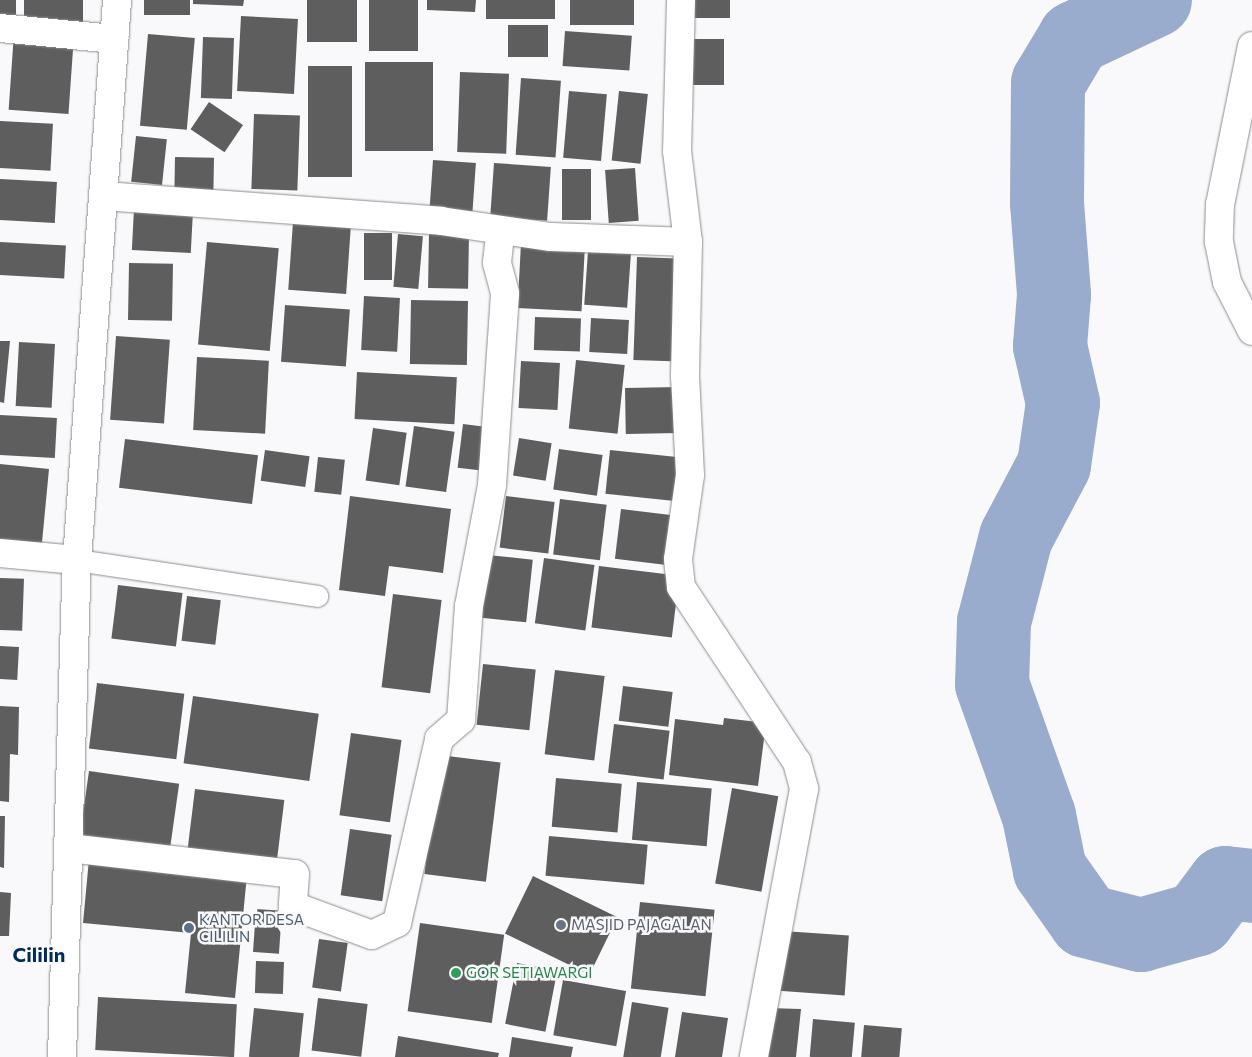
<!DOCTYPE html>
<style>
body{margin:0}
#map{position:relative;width:1252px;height:1057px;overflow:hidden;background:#f9f9fb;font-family:Commissioner,sans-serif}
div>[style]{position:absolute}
.river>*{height:74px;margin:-37px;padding:0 37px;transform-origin:37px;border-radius:37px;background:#99acce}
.building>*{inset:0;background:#5f5e5e;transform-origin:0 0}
.roads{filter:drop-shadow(0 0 1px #8d8d8f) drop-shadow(0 0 1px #8d8d8f)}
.lane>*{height:21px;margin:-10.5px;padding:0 10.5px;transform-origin:10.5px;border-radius:10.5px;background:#fff}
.street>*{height:28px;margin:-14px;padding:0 14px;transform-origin:14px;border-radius:14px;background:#fff}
.dots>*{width:14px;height:14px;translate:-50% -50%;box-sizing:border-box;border:2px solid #f9f9fb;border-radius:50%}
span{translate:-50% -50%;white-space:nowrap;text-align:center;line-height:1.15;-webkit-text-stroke:5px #f9f9fb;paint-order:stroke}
.service-label{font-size:15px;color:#4e5e75}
.left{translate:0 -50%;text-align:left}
.worship-label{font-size:15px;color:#5b616d}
.leisure-label{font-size:15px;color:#27864d}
.district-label{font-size:20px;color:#012b5d;font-weight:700}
</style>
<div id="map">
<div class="river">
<div style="left:1155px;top:0;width:89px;rotate:154.6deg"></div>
<div style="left:1075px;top:38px;width:52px;rotate:121deg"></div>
<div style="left:1048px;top:83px;width:120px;rotate:90.5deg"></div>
<div style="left:1047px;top:203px;width:92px;rotate:85.6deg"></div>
<div style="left:1054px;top:295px;width:51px;rotate:94.5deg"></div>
<div style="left:1050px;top:346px;width:58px;rotate:77.2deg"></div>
<div style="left:1063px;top:403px;width:63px;rotate:98.3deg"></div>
<div style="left:1054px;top:465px;width:81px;rotate:117.8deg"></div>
<div style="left:1016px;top:537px;width:88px;rotate:104.5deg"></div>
<div style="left:994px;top:622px;width:62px;rotate:91.8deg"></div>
<div style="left:992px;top:684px;width:140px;rotate:70.4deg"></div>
<div style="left:1039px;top:816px;width:55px;rotate:78.5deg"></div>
<div style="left:1050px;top:870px;width:62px;rotate:54.8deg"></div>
<div style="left:1086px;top:921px;width:57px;rotate:14.3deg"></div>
<div style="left:1141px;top:935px;width:59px;rotate:-15.7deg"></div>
<div style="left:1198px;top:919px;width:45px;rotate:-53.1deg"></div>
<div style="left:1225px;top:883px;width:27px;rotate:6deg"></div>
</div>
<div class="building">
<div style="left:0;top:0;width:16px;height:20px"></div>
<div style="left:24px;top:0;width:59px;height:23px"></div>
<div style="left:144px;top:0;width:46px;height:15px"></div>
<div style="clip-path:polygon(193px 0,244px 0,243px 6px,193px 4px)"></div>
<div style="left:307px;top:0;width:50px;height:42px"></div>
<div style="left:369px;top:0;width:49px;height:51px"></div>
<div style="clip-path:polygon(427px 0,476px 0,475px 12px,427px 10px)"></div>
<div style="left:486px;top:0;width:69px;height:19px"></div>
<div style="left:570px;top:0;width:64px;height:25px"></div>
<div style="left:692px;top:0;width:38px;height:18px"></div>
<div style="left:241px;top:16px;width:57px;height:75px;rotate:3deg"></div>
<div style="left:508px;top:25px;width:40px;height:32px"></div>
<div style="left:565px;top:31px;width:67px;height:35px;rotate:4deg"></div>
<div style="left:14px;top:33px;width:60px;height:77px;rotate:4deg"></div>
<div style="left:148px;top:34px;width:47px;height:92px;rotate:5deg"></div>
<div style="left:203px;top:37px;width:31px;height:61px;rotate:2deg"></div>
<div style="left:686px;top:39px;width:38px;height:46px"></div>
<div style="left:365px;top:62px;width:68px;height:89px"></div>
<div style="left:308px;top:66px;width:44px;height:111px"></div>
<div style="left:460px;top:72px;width:49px;height:80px;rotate:2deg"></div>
<div style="left:521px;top:78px;width:40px;height:77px;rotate:4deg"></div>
<div style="left:569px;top:91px;width:38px;height:67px;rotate:5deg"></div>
<div style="left:619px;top:91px;width:29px;height:70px;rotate:6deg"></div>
<div style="left:209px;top:102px;width:41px;height:33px;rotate:34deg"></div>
<div style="left:254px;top:114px;width:46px;height:75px;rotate:2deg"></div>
<div style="left:0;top:121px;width:53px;height:47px;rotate:3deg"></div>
<div style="left:136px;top:136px;width:31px;height:46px;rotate:6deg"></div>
<div style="left:175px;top:157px;width:39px;height:33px;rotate:1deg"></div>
<div style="left:433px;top:160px;width:43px;height:54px;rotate:4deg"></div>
<div style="left:494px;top:163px;width:57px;height:54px;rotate:4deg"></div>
<div style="left:635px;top:168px;width:53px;height:30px;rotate:86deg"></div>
<div style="left:562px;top:169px;width:29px;height:51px"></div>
<div style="left:0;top:179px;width:57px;height:41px;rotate:3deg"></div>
<div style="left:134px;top:209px;width:59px;height:41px;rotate:3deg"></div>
<div style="left:293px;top:222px;width:58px;height:68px;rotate:4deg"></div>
<div style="left:364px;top:233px;width:28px;height:47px"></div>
<div style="left:398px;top:234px;width:25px;height:53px;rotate:5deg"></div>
<div style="left:429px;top:234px;width:40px;height:54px;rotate:1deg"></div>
<div style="left:0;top:242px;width:66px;height:33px;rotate:3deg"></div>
<div style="left:207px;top:242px;width:72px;height:103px;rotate:5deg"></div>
<div style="left:521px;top:243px;width:64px;height:65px;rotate:3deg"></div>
<div style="left:588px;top:251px;width:43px;height:54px;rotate:4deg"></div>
<div style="left:637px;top:257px;width:47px;height:103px;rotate:2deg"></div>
<div style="left:129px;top:263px;width:44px;height:57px;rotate:1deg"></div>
<div style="left:364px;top:296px;width:36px;height:54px;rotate:3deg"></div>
<div style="left:411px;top:300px;width:57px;height:64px;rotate:1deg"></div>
<div style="left:285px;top:305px;width:65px;height:57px;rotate:4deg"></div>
<div style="left:535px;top:317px;width:46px;height:33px;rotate:2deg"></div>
<div style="left:591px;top:318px;width:38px;height:34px;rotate:3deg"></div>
<div style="left:116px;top:336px;width:54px;height:84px;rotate:4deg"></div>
<div style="clip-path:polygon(0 341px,10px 341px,4px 403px,0 402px)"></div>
<div style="left:19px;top:342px;width:36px;height:64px;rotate:3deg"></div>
<div style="left:197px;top:357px;width:72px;height:73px;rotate:3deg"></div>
<div style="left:576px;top:360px;width:49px;height:69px;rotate:6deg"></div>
<div style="left:521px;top:361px;width:39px;height:47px;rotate:3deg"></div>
<div style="left:357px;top:372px;width:100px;height:47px;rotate:3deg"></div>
<div style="left:678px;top:387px;width:46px;height:53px;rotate:89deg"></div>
<div style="left:0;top:415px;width:57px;height:40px;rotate:3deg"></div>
<div style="left:463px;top:424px;width:24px;height:44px;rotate:7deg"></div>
<div style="left:414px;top:426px;width:41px;height:61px;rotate:8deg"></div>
<div style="left:373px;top:428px;width:34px;height:53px;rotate:8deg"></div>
<div style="left:519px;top:438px;width:33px;height:38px;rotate:9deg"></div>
<div style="left:125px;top:439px;width:134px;height:49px;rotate:7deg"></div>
<div style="left:559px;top:449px;width:44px;height:41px;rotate:8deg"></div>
<div style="left:265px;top:450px;width:45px;height:31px;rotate:8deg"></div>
<div style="left:610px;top:450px;width:72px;height:44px;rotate:6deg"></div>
<div style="left:318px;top:457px;width:27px;height:35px;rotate:6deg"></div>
<div style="clip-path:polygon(0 464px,49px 469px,41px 553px,0 550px)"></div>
<div style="clip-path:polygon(350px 496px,451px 509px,443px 573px,389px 566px,385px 596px,339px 590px)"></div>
<div style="left:506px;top:496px;width:49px;height:52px;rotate:7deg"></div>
<div style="left:560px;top:499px;width:47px;height:56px;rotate:7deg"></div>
<div style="left:621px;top:509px;width:52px;height:50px;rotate:7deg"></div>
<div style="left:488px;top:555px;width:45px;height:63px;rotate:6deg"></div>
<div style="left:544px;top:558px;width:51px;height:66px;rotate:8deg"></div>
<div style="left:599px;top:566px;width:81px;height:62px;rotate:7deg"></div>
<div style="left:0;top:578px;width:24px;height:52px;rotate:2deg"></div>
<div style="left:118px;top:585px;width:65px;height:54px;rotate:7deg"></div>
<div style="left:393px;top:594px;width:49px;height:94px;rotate:7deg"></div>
<div style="left:187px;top:596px;width:34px;height:45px;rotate:7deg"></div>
<div style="left:0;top:646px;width:19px;height:33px;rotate:3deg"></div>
<div style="left:483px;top:664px;width:53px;height:61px;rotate:6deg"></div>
<div style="left:555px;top:670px;width:50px;height:85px;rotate:7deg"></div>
<div style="left:97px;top:683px;width:88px;height:66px;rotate:7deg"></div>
<div style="left:623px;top:686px;width:50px;height:35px;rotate:7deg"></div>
<div style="left:193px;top:696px;width:127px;height:68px;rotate:8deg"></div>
<div style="clip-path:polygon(0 706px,19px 707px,18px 755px,10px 754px,9px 802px,0 801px)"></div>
<div style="clip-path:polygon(724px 718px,766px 723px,758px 786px,669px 775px,675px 719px,723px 725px)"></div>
<div style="left:614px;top:724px;width:56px;height:49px;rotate:7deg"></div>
<div style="left:351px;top:733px;width:51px;height:83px;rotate:8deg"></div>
<div style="left:439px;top:755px;width:62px;height:120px;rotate:7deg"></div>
<div style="left:89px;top:771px;width:91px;height:75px;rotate:8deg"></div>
<div style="left:556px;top:778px;width:66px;height:49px;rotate:5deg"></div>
<div style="left:637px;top:782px;width:75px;height:58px;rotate:5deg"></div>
<div style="left:732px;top:788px;width:47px;height:97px;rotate:10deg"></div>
<div style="left:195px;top:789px;width:90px;height:69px;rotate:7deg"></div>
<div style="clip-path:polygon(0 816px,5px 816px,4px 868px,0 867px)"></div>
<div style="left:350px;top:829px;width:42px;height:67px;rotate:8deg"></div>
<div style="left:549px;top:836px;width:99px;height:40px;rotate:5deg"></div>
<div style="clip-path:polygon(89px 859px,247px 875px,235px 998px,185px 993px,191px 933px,83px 923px)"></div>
<div style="left:533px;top:876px;width:94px;height:64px;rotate:26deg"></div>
<div style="clip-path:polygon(0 892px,11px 893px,9px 936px,0 936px)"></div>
<div style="left:640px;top:902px;width:75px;height:87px;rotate:6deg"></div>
<div style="left:256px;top:909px;width:26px;height:43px;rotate:4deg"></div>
<div style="left:420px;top:923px;width:85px;height:89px;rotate:8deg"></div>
<div style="left:783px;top:931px;width:66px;height:60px;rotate:4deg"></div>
<div style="left:319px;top:939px;width:29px;height:49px;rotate:8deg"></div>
<div style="left:256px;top:961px;width:28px;height:32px;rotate:2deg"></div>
<div style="left:517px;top:963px;width:41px;height:62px;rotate:11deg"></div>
<div style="left:563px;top:980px;width:64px;height:56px;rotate:10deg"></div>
<div style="left:98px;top:997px;width:139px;height:53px;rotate:3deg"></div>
<div style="left:318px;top:998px;width:50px;height:53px;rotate:7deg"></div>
<div style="left:632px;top:1002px;width:37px;height:56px;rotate:9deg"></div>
<div style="left:254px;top:1008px;width:50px;height:49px;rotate:6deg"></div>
<div style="clip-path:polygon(767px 1008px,801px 1009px,796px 1057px,759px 1057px)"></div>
<div style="clip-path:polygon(682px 1012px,728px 1018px,722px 1057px,675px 1057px)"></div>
<div style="left:813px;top:1019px;width:42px;height:38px;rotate:5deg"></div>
<div style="left:864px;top:1025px;width:38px;height:32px;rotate:5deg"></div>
<div style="clip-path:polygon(398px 1036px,499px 1053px,498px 1057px,395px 1057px)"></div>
<div style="clip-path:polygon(512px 1037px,573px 1047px,571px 1057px,509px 1057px)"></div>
</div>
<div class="roads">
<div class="lane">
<div style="left:77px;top:560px;width:243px;rotate:8.5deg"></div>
</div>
<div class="street">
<div style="left:681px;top:0;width:151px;rotate:91.5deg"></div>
<div style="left:677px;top:151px;width:92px;rotate:83.1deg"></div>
<div style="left:688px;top:242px;width:134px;rotate:91.3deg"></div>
<div style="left:685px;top:376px;width:99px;rotate:87.1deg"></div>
<div style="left:690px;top:475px;width:85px;rotate:98.1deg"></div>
<div style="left:678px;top:559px;width:28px;rotate:84deg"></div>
<div style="left:681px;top:587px;width:210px;rotate:56.5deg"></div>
<div style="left:797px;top:762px;width:28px;rotate:75deg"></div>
<div style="left:804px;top:789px;width:273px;rotate:100.6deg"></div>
<div style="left:0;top:28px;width:115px;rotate:5.5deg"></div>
<div style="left:1252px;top:46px;width:161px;rotate:101.4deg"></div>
<div style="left:1220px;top:204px;width:38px;rotate:92deg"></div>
<div style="left:1219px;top:242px;width:41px;rotate:78.7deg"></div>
<div style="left:1227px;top:282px;width:55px;rotate:63deg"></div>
<div style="left:104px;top:196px;width:338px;rotate:4.2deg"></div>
<div style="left:441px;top:221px;width:111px;rotate:8.3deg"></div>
<div style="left:551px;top:237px;width:137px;rotate:2.1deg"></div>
<div style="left:0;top:553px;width:77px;rotate:5.2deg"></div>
<div style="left:69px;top:848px;width:227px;rotate:6.6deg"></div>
<div style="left:295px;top:874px;width:32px;rotate:94deg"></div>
<div style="left:293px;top:906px;width:84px;rotate:20.2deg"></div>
<div style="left:372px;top:935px;width:28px;rotate:-26deg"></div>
<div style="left:397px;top:923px;width:189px;rotate:-77.1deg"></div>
<div style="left:439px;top:739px;width:29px;rotate:-41deg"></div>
<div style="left:461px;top:720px;width:114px;rotate:-86deg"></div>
<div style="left:469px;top:606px;width:123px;rotate:-79.2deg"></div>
<div style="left:492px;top:485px;width:192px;rotate:-86.1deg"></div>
<div style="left:505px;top:293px;width:31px;rotate:-105deg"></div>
<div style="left:497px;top:263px;width:30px;rotate:-84deg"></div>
<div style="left:62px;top:1057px;width:497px;rotate:-88.3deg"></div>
<div style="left:77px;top:560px;width:561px;rotate:-85.91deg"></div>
</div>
</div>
<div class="dots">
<div style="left:561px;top:925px;background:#6b7280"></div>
<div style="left:189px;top:928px;background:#5c6f8a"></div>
<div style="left:456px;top:973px;background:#2e9e5b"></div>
</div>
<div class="service-label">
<span class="left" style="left:199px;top:928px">KANTOR DESA<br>CILILIN</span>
</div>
<div class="worship-label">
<span class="left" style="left:571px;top:925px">MASJID PAJAGALAN</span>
</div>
<div class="leisure-label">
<span class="left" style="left:466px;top:973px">GOR SETIAWARGI</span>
</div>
<div class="district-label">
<span style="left:39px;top:954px">Cililin</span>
</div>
</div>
